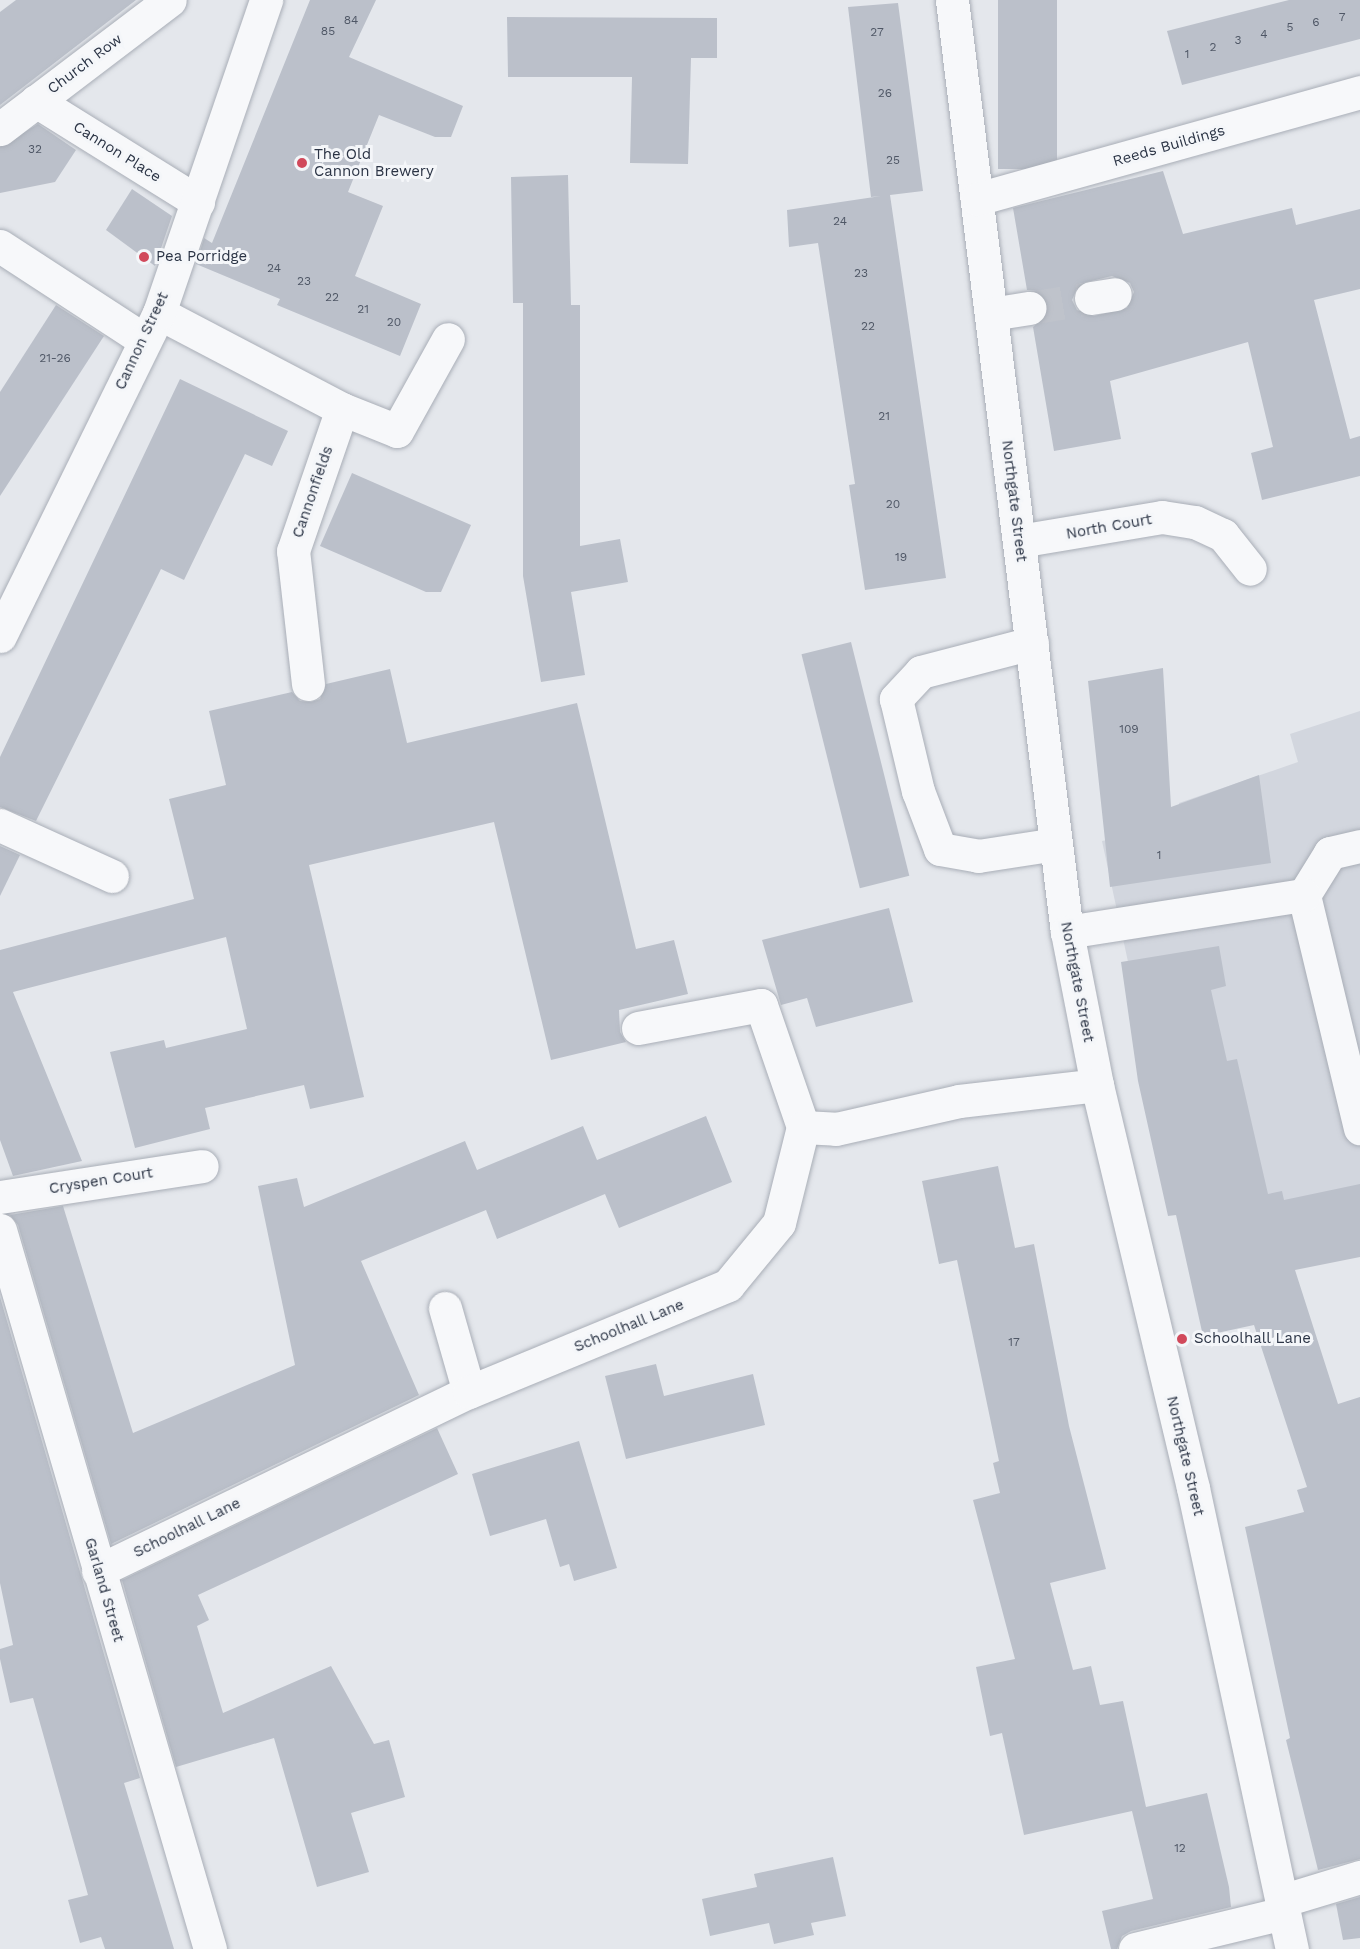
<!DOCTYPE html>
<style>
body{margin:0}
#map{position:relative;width:1360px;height:1949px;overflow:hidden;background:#e4e7ec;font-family:"Work Sans",sans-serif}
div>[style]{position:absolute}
.built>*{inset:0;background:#d2d6de}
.building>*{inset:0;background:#bbc0ca;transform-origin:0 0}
.minor-tunnel>*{height:33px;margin-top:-16.5px;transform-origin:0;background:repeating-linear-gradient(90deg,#bfc3cb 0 33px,transparent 0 49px)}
.roads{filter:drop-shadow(0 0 2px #a9aeb7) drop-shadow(0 0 2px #a9aeb7)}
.minor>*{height:33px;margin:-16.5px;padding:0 16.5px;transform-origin:16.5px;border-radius:16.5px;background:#f7f8fa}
.dots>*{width:16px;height:16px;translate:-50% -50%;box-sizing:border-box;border:3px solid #f4f6f9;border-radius:50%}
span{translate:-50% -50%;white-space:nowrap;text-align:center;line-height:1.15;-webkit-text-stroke:6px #f4f6f9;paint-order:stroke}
.number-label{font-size:12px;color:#4f5766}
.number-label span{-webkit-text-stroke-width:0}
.street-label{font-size:15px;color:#2b3445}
.poi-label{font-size:15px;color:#2b3445}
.left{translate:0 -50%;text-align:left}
</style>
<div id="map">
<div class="built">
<div style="clip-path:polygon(1360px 711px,1360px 1255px,1198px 1287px,1102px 841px,1180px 826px,1179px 803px,1298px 762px,1290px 734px)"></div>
</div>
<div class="building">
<div style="clip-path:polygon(16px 0,136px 0,0 105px,0 12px)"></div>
<div style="clip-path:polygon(310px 0,376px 0,349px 57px,463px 106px,451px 137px,435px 137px,379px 115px,348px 192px,383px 206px,355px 276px,421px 304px,400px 356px,277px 305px,280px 299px,196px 264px,204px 238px,212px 243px)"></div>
<div style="left:998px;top:0;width:59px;height:169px"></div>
<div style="clip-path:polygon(1289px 0,1360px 0,1360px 39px,1182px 85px,1167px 31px)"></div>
<div style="clip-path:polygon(898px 3px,923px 191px,890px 195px,946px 578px,865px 590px,849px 485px,855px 484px,818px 243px,789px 247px,787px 210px,881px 196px,871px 197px,848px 7px)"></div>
<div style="clip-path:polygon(507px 17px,717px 18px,717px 58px,691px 58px,688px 164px,630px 163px,632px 77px,508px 77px)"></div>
<div style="clip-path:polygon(38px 124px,76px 150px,55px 182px,0 193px,0 147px)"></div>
<div style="clip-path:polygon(evenodd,1163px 171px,1183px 234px,1292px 208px,1296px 225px,1360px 209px,1360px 289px,1314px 300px,1350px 439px,1360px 436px,1360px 476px,1262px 500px,1251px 453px,1273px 447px,1248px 342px,1110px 381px,1121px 439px,1054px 451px,1033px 327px,1047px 315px,1048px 305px,1037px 291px,1027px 290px,1013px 208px,1163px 171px,1112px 276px,1130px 283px,1134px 292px,1127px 308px,1094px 316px,1077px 310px,1072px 300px,1079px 284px,1112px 276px)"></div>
<div style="clip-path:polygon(568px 175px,571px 305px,580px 305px,580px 546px,620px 539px,628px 582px,571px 592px,585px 675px,541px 682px,523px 576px,523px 303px,513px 303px,511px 177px)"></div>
<div style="clip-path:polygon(132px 189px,172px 216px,155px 266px,106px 230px)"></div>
<div style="clip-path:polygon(56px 305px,104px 336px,0 496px,0 392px)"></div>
<div style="clip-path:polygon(180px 379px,288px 431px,272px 466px,245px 454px,184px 580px,161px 569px,36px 821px,0 807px,0 757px)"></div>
<div style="clip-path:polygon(352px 473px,471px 525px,441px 592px,426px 592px,320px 546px)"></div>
<div style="left:851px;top:642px;width:241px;height:51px;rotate:76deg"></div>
<div style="clip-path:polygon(1163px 668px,1171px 807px,1259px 775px,1271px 863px,1110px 887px,1088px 681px)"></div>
<div style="clip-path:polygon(390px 669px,407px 743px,577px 703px,636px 949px,674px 940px,688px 994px,619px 1010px,620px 1032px,626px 1042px,551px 1060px,494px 822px,309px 865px,364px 1097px,310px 1109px,304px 1085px,205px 1108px,210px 1129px,135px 1148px,110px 1052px,164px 1040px,166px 1048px,247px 1029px,226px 937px,13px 992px,82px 1161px,13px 1176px,0 1140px,0 950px,194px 899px,169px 799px,226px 785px,209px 711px,292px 692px,300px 701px,311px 702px,320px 699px,326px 684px)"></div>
<div style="clip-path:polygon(0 846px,20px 855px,0 896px)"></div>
<div style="clip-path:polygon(889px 908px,913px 1002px,816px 1027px,807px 998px,781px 1005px,762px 940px)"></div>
<div style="clip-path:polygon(1219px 946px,1226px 986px,1211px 990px,1227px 1061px,1237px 1059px,1268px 1194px,1282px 1191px,1284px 1200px,1360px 1184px,1360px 1257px,1295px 1270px,1338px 1404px,1360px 1397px,1360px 1859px,1318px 1870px,1286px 1740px,1290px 1738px,1245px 1527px,1304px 1512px,1297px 1490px,1307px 1487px,1254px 1325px,1203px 1336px,1176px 1215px,1168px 1216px,1138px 1081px,1121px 962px)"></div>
<div style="clip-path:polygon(706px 1116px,732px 1182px,619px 1228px,605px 1194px,497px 1239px,486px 1210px,361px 1261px,419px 1395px,111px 1544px,18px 1225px,10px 1215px,63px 1206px,133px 1433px,295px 1365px,258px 1186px,297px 1178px,304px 1207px,465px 1141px,477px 1170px,583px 1126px,597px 1160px)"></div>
<div style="clip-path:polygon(998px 1166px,1015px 1248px,1034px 1244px,1069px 1426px,1106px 1569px,1050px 1583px,1073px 1670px,1091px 1666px,1100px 1705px,1123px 1701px,1146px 1807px,1207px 1793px,1229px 1887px,1231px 1907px,1131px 1931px,1122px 1936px,1117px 1949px,1111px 1949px,1102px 1911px,1153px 1899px,1132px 1811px,1024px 1835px,1002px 1733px,990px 1736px,976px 1667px,1015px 1659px,973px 1500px,1000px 1493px,993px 1463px,999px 1461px,957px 1260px,939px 1264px,922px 1181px)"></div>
<div style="clip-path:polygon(0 1297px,140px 1778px,124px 1783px,174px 1949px,105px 1949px,101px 1937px,80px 1943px,68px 1900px,88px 1895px,33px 1698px,10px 1703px,0 1659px,0 1649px,13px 1645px,0 1583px)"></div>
<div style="clip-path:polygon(656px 1364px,664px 1396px,753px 1374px,765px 1425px,626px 1459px,605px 1376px)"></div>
<div style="clip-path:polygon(437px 1428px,458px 1474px,198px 1595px,209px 1620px,197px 1626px,223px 1713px,331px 1666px,374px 1744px,389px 1740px,405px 1797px,351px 1813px,369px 1872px,317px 1887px,274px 1738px,176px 1767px,122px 1580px)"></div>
<div style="clip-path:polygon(579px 1441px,617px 1568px,574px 1581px,569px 1564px,560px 1567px,546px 1519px,490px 1536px,472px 1474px)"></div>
<div style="clip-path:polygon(833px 1857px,846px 1916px,811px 1923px,814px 1935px,774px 1944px,769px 1923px,710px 1936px,702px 1899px,757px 1887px,754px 1874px)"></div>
<div style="clip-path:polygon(1360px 1897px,1360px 1938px,1343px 1940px,1336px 1904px)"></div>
</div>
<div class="minor-tunnel">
<div style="left:1030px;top:308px;width:62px;rotate:-9.3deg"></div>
</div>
<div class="roads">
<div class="minor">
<div style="left:952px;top:0;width:939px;rotate:82.97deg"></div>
<div style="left:1067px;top:932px;width:156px;rotate:78.9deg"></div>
<div style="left:1097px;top:1085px;width:414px;rotate:76.6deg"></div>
<div style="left:1193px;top:1488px;width:472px;rotate:77.9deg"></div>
<div style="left:36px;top:101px;width:191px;rotate:31.9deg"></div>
<div style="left:0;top:129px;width:213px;rotate:-37.2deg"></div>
<div style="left:977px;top:199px;width:398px;rotate:-15.6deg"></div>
<div style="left:0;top:246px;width:172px;rotate:33.1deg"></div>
<div style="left:1091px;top:298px;width:24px;rotate:-9deg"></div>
<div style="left:159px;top:313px;width:207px;rotate:27.7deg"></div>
<div style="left:991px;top:314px;width:39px;rotate:-9deg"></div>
<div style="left:1019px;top:541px;width:145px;rotate:-9.5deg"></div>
<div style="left:1162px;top:517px;width:33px;rotate:9deg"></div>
<div style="left:1195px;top:522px;width:31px;rotate:25deg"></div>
<div style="left:1223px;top:535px;width:43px;rotate:51.5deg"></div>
<div style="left:0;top:636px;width:360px;rotate:-63.8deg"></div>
<div style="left:159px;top:313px;width:331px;rotate:-71.1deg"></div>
<div style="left:1032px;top:643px;width:115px;rotate:165.4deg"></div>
<div style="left:921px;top:672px;width:37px;rotate:133deg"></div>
<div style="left:896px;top:699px;width:95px;rotate:76.6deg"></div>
<div style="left:918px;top:791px;width:62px;rotate:69.2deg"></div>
<div style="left:940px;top:849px;width:39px;rotate:10deg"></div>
<div style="left:978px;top:856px;width:79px;rotate:-8.7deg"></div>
<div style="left:308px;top:684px;width:134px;rotate:-96.4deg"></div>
<div style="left:293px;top:551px;width:150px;rotate:-71deg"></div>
<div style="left:342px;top:409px;width:59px;rotate:21.8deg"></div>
<div style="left:397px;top:431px;width:105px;rotate:-61deg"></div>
<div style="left:0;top:825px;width:123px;rotate:24.5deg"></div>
<div style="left:1360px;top:846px;width:31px;rotate:167deg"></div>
<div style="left:1330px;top:853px;width:49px;rotate:121.8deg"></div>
<div style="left:1304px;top:895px;width:240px;rotate:76.5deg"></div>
<div style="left:1067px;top:932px;width:240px;rotate:-8.9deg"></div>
<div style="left:638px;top:1028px;width:125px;rotate:-10.6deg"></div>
<div style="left:761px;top:1005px;width:129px;rotate:71deg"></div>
<div style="left:0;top:1197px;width:204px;rotate:-8.7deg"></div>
<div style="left:0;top:1230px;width:749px;rotate:73.72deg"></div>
<div style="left:445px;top:1308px;width:87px;rotate:74.1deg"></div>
<div style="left:98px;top:1571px;width:412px;rotate:-25.8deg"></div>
<div style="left:469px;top:1392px;width:280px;rotate:-22.4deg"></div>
<div style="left:728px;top:1285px;width:80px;rotate:-50.6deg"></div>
<div style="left:779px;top:1223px;width:99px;rotate:-76deg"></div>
<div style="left:803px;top:1127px;width:33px;rotate:3deg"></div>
<div style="left:836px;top:1129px;width:126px;rotate:-12.8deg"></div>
<div style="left:959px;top:1101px;width:139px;rotate:-6.6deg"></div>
<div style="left:1281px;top:1901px;width:83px;rotate:-16.9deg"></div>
<div style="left:1135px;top:1949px;width:153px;rotate:-13.6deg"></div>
</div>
</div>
<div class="dots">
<div style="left:302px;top:163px;background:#d1495b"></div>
<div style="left:144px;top:257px;background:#d1495b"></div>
<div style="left:1182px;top:1339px;background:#d1495b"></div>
</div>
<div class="number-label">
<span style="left:1342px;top:18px">7</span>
<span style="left:351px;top:21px">84</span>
<span style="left:1316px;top:23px">6</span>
<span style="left:1290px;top:28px">5</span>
<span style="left:328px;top:32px">85</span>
<span style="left:877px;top:33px">27</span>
<span style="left:1264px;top:35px">4</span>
<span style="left:1238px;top:41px">3</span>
<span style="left:1213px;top:48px">2</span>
<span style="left:1187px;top:55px">1</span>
<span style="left:885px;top:94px">26</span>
<span style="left:35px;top:150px">32</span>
<span style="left:893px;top:161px">25</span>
<span style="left:840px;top:222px">24</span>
<span style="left:274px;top:269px">24</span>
<span style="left:861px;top:274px">23</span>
<span style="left:304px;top:282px">23</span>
<span style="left:332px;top:298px">22</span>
<span style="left:363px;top:310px">21</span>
<span style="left:394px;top:323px">20</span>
<span style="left:868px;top:327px">22</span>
<span style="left:55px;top:359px">21-26</span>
<span style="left:884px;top:417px">21</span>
<span style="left:893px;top:505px">20</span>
<span style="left:901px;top:558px">19</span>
<span style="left:1129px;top:730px">109</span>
<span style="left:1159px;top:856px">1</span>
<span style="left:1014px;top:1343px">17</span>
<span style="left:1180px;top:1849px">12</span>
</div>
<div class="street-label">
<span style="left:85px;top:64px;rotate:-37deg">Church Row</span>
<span style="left:1169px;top:146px;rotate:-16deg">Reeds Buildings</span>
<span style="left:117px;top:152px;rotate:32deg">Cannon Place</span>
<span style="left:142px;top:341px;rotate:-65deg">Cannon Street</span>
<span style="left:313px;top:492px;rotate:-71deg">Cannonfields</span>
<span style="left:1014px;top:501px;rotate:83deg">Northgate Street</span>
<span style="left:1109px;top:527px;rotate:-10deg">North Court</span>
<span style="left:1077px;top:982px;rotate:79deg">Northgate Street</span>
<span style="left:101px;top:1181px;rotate:-9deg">Cryspen Court</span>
<span style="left:629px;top:1326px;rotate:-22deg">Schoolhall Lane</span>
<span style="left:1185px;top:1456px;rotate:77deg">Northgate Street</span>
<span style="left:187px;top:1528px;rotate:-26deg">Schoolhall Lane</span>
<span style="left:104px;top:1590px;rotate:74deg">Garland Street</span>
</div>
<div class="poi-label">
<span class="left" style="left:314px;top:163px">The Old<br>Cannon Brewery</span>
<span class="left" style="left:156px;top:257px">Pea Porridge</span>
<span class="left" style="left:1194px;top:1339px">Schoolhall Lane</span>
</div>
</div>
